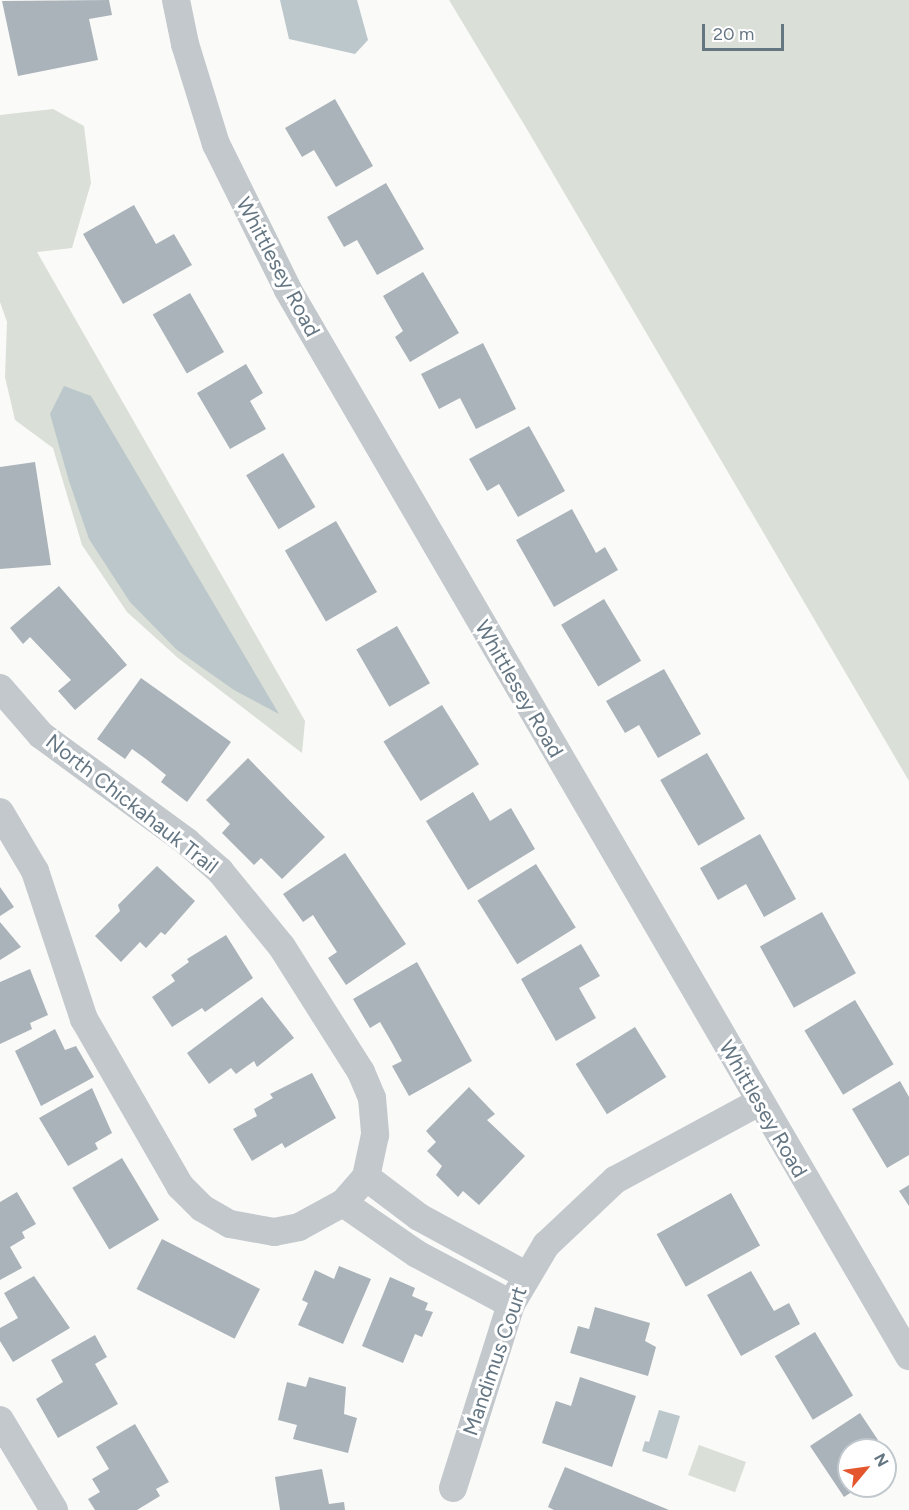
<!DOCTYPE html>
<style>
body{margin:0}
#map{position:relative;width:909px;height:1510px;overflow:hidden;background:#fafaf8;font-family:Figtree,sans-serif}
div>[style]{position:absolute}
.green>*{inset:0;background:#dadfd7;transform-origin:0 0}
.water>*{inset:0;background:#bbc7cb}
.building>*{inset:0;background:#aab3b9;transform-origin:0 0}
.street>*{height:28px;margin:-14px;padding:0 14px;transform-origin:14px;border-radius:14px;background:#c3c8cc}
span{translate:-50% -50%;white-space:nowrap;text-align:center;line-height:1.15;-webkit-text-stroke:6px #fff;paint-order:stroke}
.street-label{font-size:21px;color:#657683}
.north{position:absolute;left:837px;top:1438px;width:60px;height:60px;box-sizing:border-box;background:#fff;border:2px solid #c1c8cd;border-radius:50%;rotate:61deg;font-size:16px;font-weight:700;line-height:24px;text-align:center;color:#657683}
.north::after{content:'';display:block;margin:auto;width:21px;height:27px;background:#e4572e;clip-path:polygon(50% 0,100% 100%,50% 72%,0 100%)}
.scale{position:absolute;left:702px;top:24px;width:82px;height:27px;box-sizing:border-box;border:3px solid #657683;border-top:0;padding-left:8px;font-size:18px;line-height:21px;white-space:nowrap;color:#657683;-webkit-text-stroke:4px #fff;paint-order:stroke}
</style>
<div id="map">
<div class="green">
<div style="clip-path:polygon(449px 0,909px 0,909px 781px,528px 131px)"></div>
<div style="clip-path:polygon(53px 109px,84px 126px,91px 183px,72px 248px,37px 252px,305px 721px,302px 753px,178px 658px,127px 612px,82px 545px,53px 448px,15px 420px,5px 377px,7px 322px,0 302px,0 115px)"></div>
<div style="left:699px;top:1445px;width:50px;height:32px;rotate:20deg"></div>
</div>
<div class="water">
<div style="clip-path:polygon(280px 0,357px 0,368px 40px,355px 54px,289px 39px)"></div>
<div style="clip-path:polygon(64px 386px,91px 396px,279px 714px,234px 690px,177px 650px,130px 602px,89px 539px,69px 481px,50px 414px)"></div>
<div style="clip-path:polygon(659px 1410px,680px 1416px,667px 1459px,642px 1451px,645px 1441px,649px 1442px)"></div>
</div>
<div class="building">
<div style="clip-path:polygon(109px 0,112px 15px,89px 19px,98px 60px,18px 76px,2px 1px)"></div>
<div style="clip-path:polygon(335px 99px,373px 166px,336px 187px,314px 150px,302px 157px,285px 128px)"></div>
<div style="clip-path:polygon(386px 183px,424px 249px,377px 275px,357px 240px,344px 247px,327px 217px)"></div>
<div style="clip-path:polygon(134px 205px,156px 244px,174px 234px,192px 265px,123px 304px,83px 234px)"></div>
<div style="clip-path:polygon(423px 272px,459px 333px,410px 362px,395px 337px,403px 331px,383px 296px)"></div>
<div style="left:190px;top:293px;width:68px;height:43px;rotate:60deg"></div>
<div style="clip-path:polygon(483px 343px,516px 409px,476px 429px,460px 398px,439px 409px,421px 374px)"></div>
<div style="clip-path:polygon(246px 364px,263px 393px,250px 401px,266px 429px,230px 449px,197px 393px)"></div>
<div style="clip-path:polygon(529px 426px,565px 491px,518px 517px,499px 484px,487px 491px,469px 459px)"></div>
<div style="left:283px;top:453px;width:63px;height:43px;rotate:59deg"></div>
<div style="clip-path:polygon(35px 462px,51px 565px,0 569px,0 467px)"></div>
<div style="clip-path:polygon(572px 509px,596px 553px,605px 547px,618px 570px,554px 607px,516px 540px)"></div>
<div style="left:336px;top:521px;width:82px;height:59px;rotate:60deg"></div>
<div style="clip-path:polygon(59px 586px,127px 665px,75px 710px,58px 691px,71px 680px,30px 637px,23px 644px,10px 628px)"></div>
<div style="left:604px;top:599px;width:72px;height:50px;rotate:59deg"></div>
<div style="left:397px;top:626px;width:66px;height:47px;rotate:60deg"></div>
<div style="clip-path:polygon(664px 669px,701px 734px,658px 758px,639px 725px,625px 733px,606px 701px)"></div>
<div style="clip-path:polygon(141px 678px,231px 742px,187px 802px,161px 782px,166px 775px,146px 759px,132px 749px,125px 759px,97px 739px)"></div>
<div style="left:442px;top:705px;width:70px;height:69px;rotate:58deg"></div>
<div style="left:707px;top:753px;width:76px;height:54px;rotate:60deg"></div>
<div style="clip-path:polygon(248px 758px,325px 837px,282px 879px,261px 858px,254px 865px,222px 833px,230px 824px,206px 800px)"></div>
<div style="clip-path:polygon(473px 792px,490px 821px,511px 808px,535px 849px,468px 890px,426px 821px)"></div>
<div style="clip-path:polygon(760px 834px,796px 899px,764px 917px,746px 884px,718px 900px,700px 868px)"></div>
<div style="clip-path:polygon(345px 853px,406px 944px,346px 985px,328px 958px,337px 952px,318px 923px,313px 915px,303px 922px,283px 894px)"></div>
<div style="left:536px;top:864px;width:75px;height:69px;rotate:58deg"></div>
<div style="clip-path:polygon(157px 866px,195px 901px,165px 935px,161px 932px,146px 948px,140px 942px,121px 962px,95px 936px,120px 911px,118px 905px)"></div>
<div style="clip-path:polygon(0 887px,14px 907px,0 916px)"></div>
<div style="left:822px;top:912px;width:70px;height:71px;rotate:61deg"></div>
<div style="clip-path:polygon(0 922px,21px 947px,0 960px)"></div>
<div style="clip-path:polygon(226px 935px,253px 978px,205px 1012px,202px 1008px,172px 1027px,152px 997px,175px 981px,171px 975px,189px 962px,187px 959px)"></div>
<div style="clip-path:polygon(581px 944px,600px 976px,579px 988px,596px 1018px,556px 1041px,521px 979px)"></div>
<div style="clip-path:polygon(417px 962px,472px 1061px,409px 1096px,392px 1066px,402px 1061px,391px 1041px,380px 1022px,370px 1028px,353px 999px)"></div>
<div style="clip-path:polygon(30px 969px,48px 1015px,30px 1023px,32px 1029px,0 1044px,0 982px)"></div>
<div style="clip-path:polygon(262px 997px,294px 1038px,257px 1067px,254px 1061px,236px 1074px,231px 1068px,209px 1084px,187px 1053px)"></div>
<div style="left:855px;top:1000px;width:75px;height:59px;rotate:59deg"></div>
<div style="left:635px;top:1027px;width:59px;height:70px;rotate:58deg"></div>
<div style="clip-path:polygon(55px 1029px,65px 1050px,76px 1046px,94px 1077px,41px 1106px,15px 1051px)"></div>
<div style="clip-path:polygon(312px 1073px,336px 1118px,285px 1148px,282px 1143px,252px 1161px,233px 1129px,257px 1116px,254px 1109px,273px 1098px,270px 1094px)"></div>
<div style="clip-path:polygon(900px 1081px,909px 1097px,909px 1155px,887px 1168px,852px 1109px)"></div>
<div style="clip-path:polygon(469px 1087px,495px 1114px,487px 1120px,525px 1156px,479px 1205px,463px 1191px,458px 1197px,436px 1175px,442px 1166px,427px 1151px,436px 1142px,426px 1131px)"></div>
<div style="clip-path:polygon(92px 1088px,112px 1133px,95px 1143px,98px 1149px,68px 1166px,39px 1118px)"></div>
<div style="left:122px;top:1158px;width:72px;height:58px;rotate:59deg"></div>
<div style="clip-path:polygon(909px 1185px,909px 1206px,899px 1191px)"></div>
<div style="clip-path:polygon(17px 1192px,36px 1224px,22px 1232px,25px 1238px,10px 1247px,22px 1268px,0 1280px,0 1202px)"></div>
<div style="left:731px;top:1193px;width:60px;height:85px;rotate:61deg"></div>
<div style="left:162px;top:1239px;width:110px;height:56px;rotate:27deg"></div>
<div style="clip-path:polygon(339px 1266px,371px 1279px,343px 1344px,298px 1325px,308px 1303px,302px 1300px,315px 1270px,334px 1279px)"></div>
<div style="clip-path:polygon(751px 1271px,774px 1311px,789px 1303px,800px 1324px,741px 1356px,707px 1295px)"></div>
<div style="clip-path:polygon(34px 1276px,70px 1328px,13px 1362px,0 1341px,0 1328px,18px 1318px,4px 1293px)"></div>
<div style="clip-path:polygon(390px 1277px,415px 1288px,412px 1296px,428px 1303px,425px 1310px,433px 1312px,422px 1337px,415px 1334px,403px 1363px,362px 1346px)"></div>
<div style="clip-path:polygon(595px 1307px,650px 1323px,645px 1341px,656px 1347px,648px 1376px,570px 1353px,578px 1326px,589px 1329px)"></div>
<div style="left:815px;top:1332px;width:74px;height:47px;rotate:59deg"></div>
<div style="clip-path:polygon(95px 1335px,107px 1357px,95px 1364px,118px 1404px,58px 1438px,36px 1399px,63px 1382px,51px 1360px)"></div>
<div style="clip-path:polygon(309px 1377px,346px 1387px,344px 1414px,357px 1418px,348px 1453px,293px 1439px,297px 1425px,278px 1420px,287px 1382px,306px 1387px)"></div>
<div style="clip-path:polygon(580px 1377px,636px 1396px,612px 1467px,542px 1443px,556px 1401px,571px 1406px)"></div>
<div style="clip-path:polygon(860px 1413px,878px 1440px,866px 1450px,849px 1450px,849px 1486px,861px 1486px,844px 1497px,810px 1446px)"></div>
<div style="clip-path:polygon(135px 1424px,169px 1482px,156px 1489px,160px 1496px,137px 1510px,95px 1510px,88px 1499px,100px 1492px,92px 1479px,109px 1469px,96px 1447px)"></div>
<div style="clip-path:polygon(565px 1467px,669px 1510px,554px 1510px,548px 1507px)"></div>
<div style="clip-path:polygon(322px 1469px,329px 1504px,344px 1502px,345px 1510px,280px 1510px,275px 1477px)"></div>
</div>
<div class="street">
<div style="left:176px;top:0;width:45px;rotate:78.4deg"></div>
<div style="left:185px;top:44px;width:105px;rotate:72.8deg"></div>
<div style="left:216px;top:144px;width:163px;rotate:63.7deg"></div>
<div style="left:288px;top:290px;width:1234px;rotate:59.78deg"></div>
<div style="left:0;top:688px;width:62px;rotate:48.9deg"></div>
<div style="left:41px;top:735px;width:181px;rotate:36.2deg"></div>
<div style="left:187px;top:842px;width:44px;rotate:41.3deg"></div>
<div style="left:220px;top:871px;width:98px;rotate:50.8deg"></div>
<div style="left:282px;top:947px;width:148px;rotate:57.7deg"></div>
<div style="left:361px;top:1072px;width:28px;rotate:67deg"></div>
<div style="left:372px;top:1098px;width:37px;rotate:85deg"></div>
<div style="left:375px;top:1135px;width:43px;rotate:102.1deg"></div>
<div style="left:366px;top:1177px;width:35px;rotate:131deg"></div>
<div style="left:0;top:812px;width:69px;rotate:59.3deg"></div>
<div style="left:35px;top:871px;width:156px;rotate:71.7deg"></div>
<div style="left:84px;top:1019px;width:193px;rotate:60.1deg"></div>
<div style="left:180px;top:1186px;width:31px;rotate:45deg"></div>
<div style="left:202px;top:1208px;width:32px;rotate:30deg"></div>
<div style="left:230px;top:1224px;width:45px;rotate:10.3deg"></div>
<div style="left:274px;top:1232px;width:25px;rotate:-11deg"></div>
<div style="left:299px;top:1227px;width:50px;rotate:-28.6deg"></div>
<div style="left:343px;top:1203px;width:90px;rotate:34.6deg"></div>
<div style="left:417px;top:1254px;width:106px;rotate:28deg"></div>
<div style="left:366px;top:1177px;width:66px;rotate:37deg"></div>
<div style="left:419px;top:1217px;width:122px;rotate:28.5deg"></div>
<div style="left:0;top:1420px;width:105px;rotate:59deg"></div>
<div style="left:453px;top:1488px;width:193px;rotate:-72.5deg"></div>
<div style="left:511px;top:1304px;width:69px;rotate:-59.3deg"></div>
<div style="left:546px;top:1245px;width:95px;rotate:-43.3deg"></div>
<div style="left:615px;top:1180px;width:164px;rotate:-28.4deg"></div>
</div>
<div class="street-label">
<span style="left:278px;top:267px;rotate:62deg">Whittlesey Road</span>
<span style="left:519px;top:689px;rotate:60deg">Whittlesey Road</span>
<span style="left:132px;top:804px;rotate:38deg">North Chickahauk Trail</span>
<span style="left:763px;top:1109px;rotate:60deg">Whittlesey Road</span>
<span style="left:495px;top:1361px;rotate:-71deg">Mandimus Court</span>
</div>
<div class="north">N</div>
<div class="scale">20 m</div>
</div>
